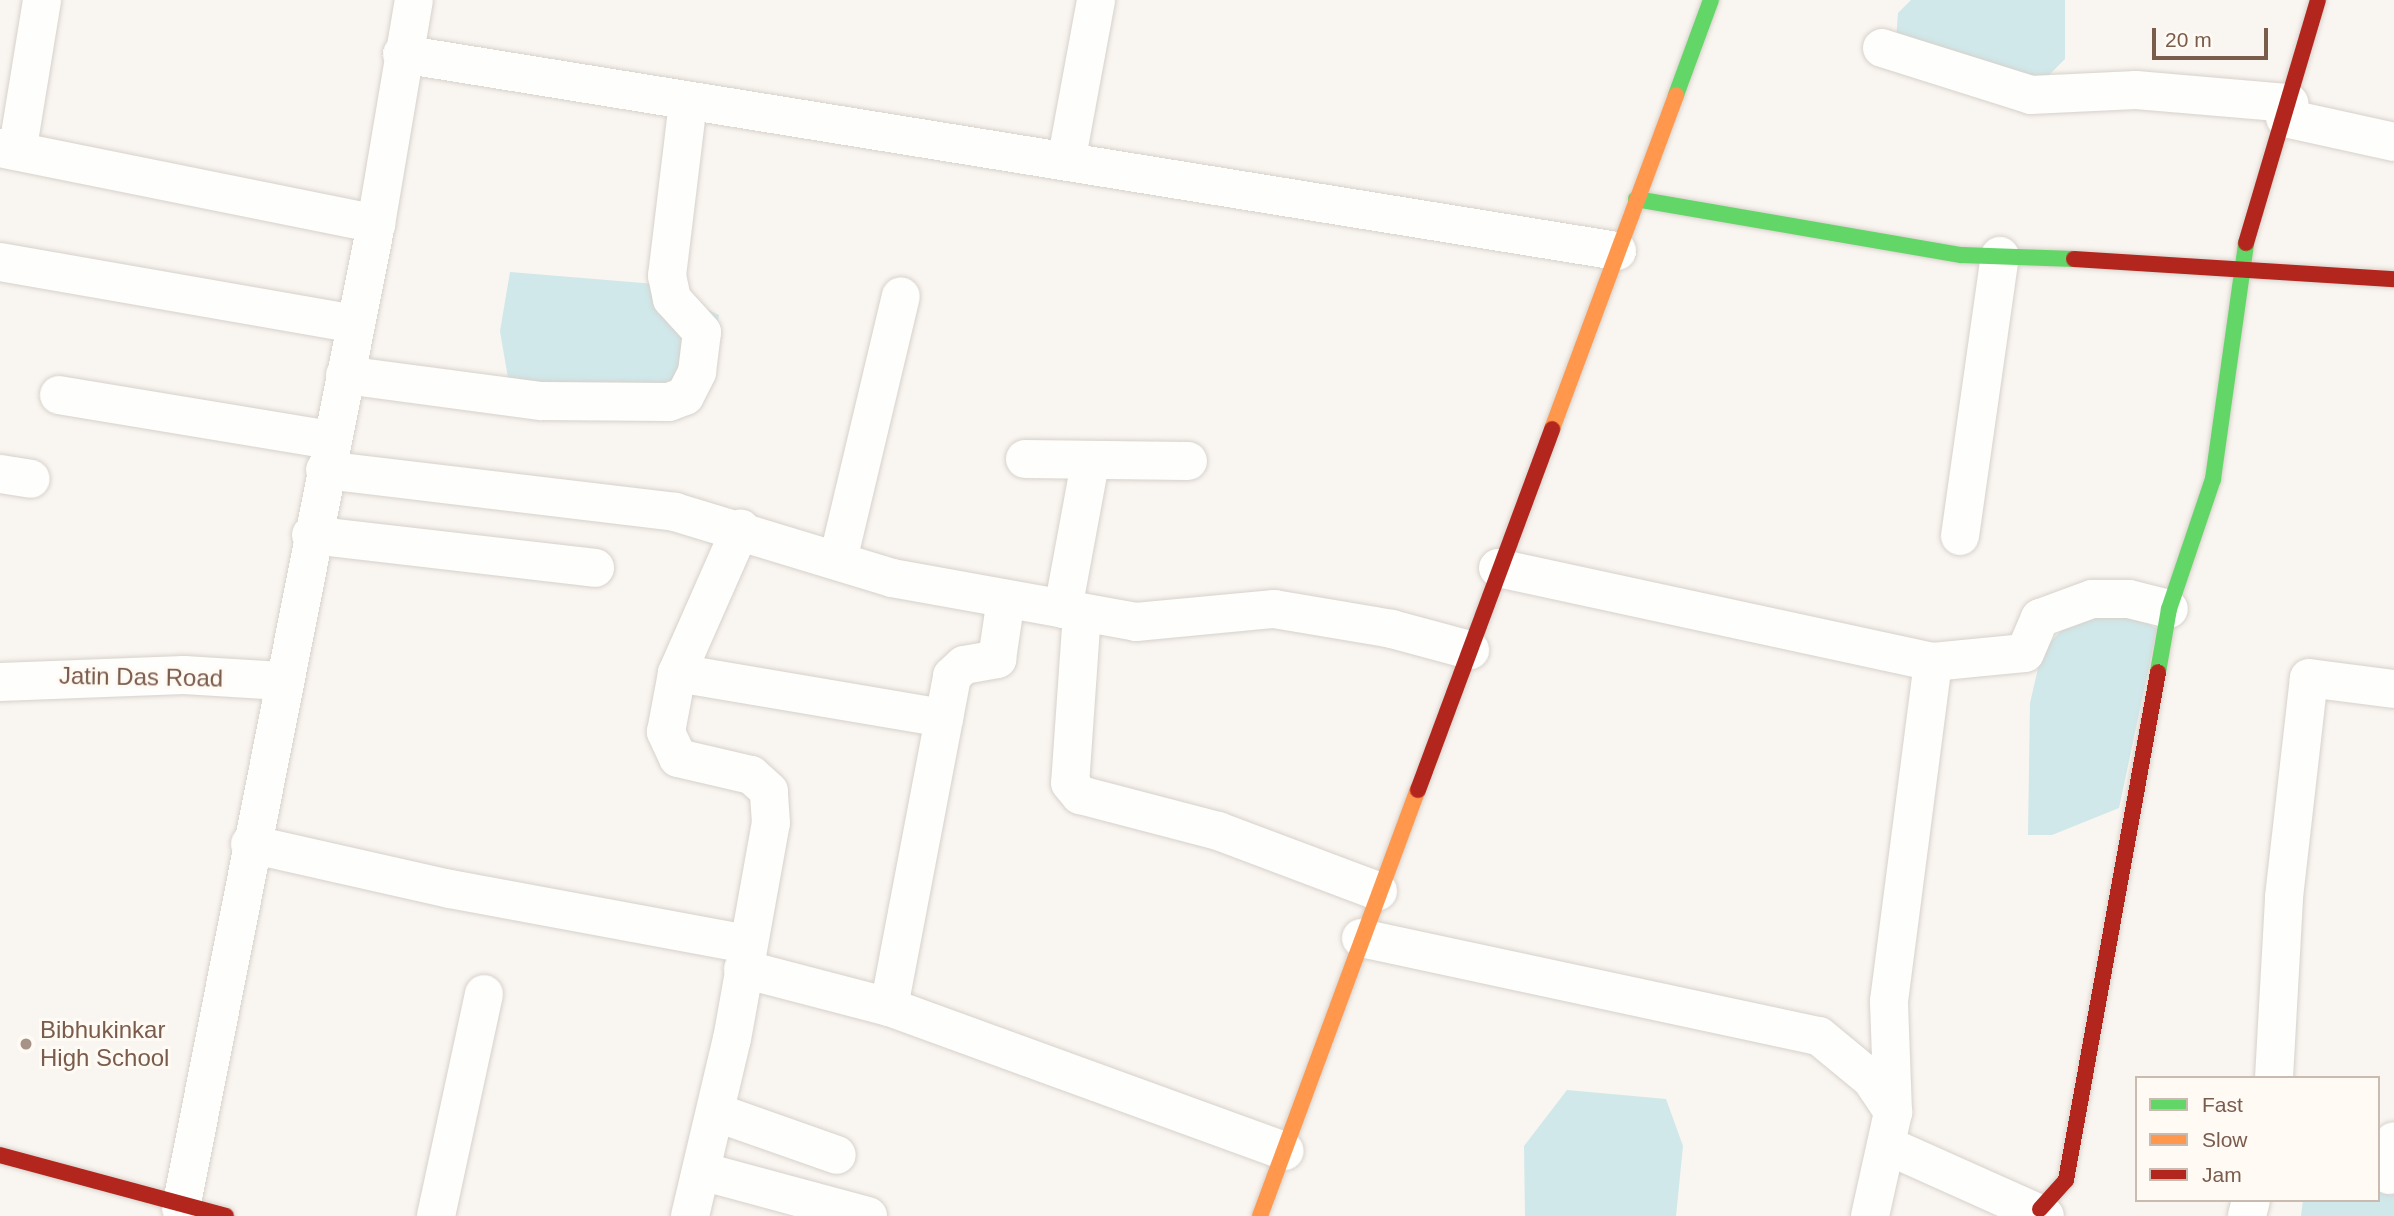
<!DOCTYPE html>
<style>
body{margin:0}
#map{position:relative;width:2394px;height:1216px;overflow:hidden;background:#f9f5f0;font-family:Arial,sans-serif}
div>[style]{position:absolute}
.water>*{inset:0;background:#d0e8ea}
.roads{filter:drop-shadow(0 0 2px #d7d1cb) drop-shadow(0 0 2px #d7d1cb)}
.street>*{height:38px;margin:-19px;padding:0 19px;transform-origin:19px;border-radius:19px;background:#fefefd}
.fast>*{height:16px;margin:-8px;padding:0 8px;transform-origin:8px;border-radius:8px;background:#63d668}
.slow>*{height:16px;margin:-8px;padding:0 8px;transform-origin:8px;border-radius:8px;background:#ff974d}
.jam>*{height:16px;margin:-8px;padding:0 8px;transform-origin:8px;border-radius:8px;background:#b3261e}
.dots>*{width:19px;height:19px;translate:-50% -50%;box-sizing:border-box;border:4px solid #fffaf3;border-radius:50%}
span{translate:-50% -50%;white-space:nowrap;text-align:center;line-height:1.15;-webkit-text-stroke:6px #fffaf3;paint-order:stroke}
.street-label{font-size:24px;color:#7a5c4d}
.poi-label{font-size:24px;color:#7a5c4d}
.left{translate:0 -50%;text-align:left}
.legend{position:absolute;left:2135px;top:1076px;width:245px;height:126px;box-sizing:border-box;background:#fffaf3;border:2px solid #cabbb1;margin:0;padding:9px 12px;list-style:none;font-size:21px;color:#7a5c4d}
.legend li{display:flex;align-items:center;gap:14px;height:35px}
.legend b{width:35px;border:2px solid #cabbb1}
.scale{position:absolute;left:2152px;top:28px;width:116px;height:32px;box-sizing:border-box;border:4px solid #7a5c4d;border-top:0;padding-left:9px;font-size:21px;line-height:24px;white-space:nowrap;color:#7a5c4d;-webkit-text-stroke:5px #fffaf3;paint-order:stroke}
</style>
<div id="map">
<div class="water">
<div style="clip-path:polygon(1911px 0,2065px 0,2065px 59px,2044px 80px,1896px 39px,1898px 13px)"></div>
<div style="clip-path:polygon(510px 272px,655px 284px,719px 315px,707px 382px,610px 391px,509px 384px,500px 331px)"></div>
<div style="clip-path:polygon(2124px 608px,2157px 629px,2119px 808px,2052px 835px,2028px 835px,2030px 703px,2042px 651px,2072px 619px)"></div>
<div style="clip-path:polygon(1567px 1090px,1666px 1099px,1683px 1146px,1676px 1216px,1525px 1216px,1524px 1146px)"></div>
<div style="clip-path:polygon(2378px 1180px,2394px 1187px,2394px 1216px,2301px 1216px,2303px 1200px,2378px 1200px)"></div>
</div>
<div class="roads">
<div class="street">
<div style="left:1882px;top:48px;width:156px;rotate:17.5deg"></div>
<div style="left:2031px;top:95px;width:105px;rotate:-2.7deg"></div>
<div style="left:2136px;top:90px;width:154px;rotate:4.9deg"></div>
<div style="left:402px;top:54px;width:1231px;rotate:9.21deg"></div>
<div style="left:2285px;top:118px;width:112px;rotate:12.4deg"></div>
<div style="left:18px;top:147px;width:149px;rotate:-80.7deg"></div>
<div style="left:0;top:148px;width:384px;rotate:11.4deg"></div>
<div style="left:1067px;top:157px;width:160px;rotate:-79.5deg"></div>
<div style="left:0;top:262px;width:360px;rotate:9.9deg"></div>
<div style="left:345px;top:375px;width:198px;rotate:7.6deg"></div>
<div style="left:541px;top:401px;width:128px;rotate:0.4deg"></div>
<div style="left:669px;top:402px;width:17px;rotate:-21deg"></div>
<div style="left:685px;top:396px;width:27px;rotate:-63deg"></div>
<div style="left:697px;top:372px;width:40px;rotate:-82.9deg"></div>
<div style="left:702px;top:332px;width:45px;rotate:-132.3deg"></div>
<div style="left:672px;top:299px;width:24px;rotate:-102deg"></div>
<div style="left:667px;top:276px;width:175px;rotate:-83.1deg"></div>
<div style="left:59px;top:395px;width:276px;rotate:9.4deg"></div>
<div style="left:1025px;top:459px;width:163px;rotate:0.7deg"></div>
<div style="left:325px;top:470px;width:353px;rotate:6.8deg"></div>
<div style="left:675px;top:512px;width:227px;rotate:16.9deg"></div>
<div style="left:892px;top:578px;width:248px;rotate:10.2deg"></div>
<div style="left:1136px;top:622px;width:139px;rotate:-5.4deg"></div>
<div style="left:1274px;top:609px;width:120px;rotate:9.6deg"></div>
<div style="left:1392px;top:629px;width:81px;rotate:15.1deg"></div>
<div style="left:0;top:474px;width:31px;rotate:9deg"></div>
<div style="left:311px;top:535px;width:286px;rotate:6.6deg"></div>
<div style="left:1960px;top:536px;width:283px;rotate:-81.9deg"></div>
<div style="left:838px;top:560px;width:271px;rotate:-76.6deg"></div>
<div style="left:1498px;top:568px;width:445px;rotate:12.2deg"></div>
<div style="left:1933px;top:662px;width:92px;rotate:-5.6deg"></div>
<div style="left:2025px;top:653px;width:38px;rotate:-67deg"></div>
<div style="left:2040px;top:618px;width:55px;rotate:-20.1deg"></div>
<div style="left:2092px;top:599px;width:37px"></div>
<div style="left:2129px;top:599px;width:41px;rotate:14deg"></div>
<div style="left:1063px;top:609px;width:148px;rotate:-79.5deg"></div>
<div style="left:1082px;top:613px;width:170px;rotate:94deg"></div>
<div style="left:1070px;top:783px;width:16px;rotate:50deg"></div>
<div style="left:1080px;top:795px;width:143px;rotate:14.6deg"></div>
<div style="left:1218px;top:831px;width:171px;rotate:20.6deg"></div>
<div style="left:677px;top:673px;width:271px;rotate:9.6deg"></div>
<div style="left:0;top:682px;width:184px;rotate:-2.2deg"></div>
<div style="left:184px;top:675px;width:98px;rotate:3.5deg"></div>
<div style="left:250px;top:844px;width:205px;rotate:12.7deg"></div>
<div style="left:450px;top:889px;width:302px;rotate:10.5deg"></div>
<div style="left:1361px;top:938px;width:468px;rotate:12.1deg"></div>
<div style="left:1819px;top:1036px;width:67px;rotate:39.6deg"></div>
<div style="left:1871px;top:1079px;width:40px;rotate:56deg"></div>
<div style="left:743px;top:969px;width:151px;rotate:14.6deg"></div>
<div style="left:889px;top:1007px;width:421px;rotate:20deg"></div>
<div style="left:889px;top:1007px;width:337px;rotate:-79.2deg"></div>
<div style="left:952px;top:676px;width:16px;rotate:-43deg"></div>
<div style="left:964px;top:665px;width:34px;rotate:-10deg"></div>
<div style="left:997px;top:659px;width:61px;rotate:-81.5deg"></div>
<div style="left:2274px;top:1078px;width:181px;rotate:-86.8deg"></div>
<div style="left:2284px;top:897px;width:220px;rotate:-83.5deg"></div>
<div style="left:2309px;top:678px;width:86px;rotate:7.4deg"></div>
<div style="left:715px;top:1112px;width:129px;rotate:19.4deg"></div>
<div style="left:1886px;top:1145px;width:174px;rotate:24.1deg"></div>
<div style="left:701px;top:1171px;width:173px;rotate:15.1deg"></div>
<div style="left:2389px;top:1175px;width:34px;rotate:-82deg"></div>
<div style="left:181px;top:1208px;width:1003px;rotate:-78.79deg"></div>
<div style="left:376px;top:224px;width:227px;rotate:-80.4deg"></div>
<div style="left:436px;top:1216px;width:227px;rotate:-77.8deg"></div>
<div style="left:690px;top:1216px;width:182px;rotate:-76.7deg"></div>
<div style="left:732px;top:1039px;width:219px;rotate:-79.8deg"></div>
<div style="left:771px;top:823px;width:32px;rotate:-94deg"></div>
<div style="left:769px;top:791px;width:24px;rotate:-138deg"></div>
<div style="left:751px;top:775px;width:75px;rotate:-166.9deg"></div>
<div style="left:678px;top:758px;width:29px;rotate:-115deg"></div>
<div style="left:666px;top:732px;width:60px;rotate:-79.4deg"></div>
<div style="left:677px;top:673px;width:158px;rotate:-66.2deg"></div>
<div style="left:1870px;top:1216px;width:107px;rotate:-77.5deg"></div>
<div style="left:1893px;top:1112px;width:111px;rotate:-92.1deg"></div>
<div style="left:1889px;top:1001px;width:342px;rotate:-82.6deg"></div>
<div style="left:2247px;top:1216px;width:16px;rotate:-76deg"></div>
</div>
<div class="fast">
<div style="left:1676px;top:95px;width:101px;rotate:-69.8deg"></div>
<div style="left:1636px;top:199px;width:330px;rotate:9.8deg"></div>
<div style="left:1961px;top:255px;width:113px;rotate:2deg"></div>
<div style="left:2158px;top:672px;width:64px;rotate:-80.1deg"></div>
<div style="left:2169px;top:609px;width:137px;rotate:-71.3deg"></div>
<div style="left:2213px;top:479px;width:238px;rotate:-82deg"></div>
</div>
<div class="slow">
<div style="left:1552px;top:429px;width:356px;rotate:-69.6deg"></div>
<div style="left:1260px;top:1216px;width:454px;rotate:-69.7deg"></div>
</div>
<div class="jam">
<div style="left:2246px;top:243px;width:253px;rotate:-73.5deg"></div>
<div style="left:2074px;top:259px;width:321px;rotate:3.6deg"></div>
<div style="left:1418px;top:790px;width:385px;rotate:-69.6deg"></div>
<div style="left:0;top:1155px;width:234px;rotate:15.1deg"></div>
<div style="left:2040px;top:1209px;width:39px;rotate:-48deg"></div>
<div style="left:2066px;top:1180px;width:516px;rotate:-79.73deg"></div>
</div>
</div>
<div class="dots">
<div style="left:26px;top:1044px;background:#a69286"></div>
</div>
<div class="street-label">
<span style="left:141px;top:677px;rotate:1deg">Jatin Das Road</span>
</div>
<div class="poi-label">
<span class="left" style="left:40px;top:1044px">Bibhukinkar<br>High School</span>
</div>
<ul class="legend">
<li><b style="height:9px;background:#63d668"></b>Fast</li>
<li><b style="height:9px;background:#ff974d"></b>Slow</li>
<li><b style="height:9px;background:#b3261e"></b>Jam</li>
</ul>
<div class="scale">20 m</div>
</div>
